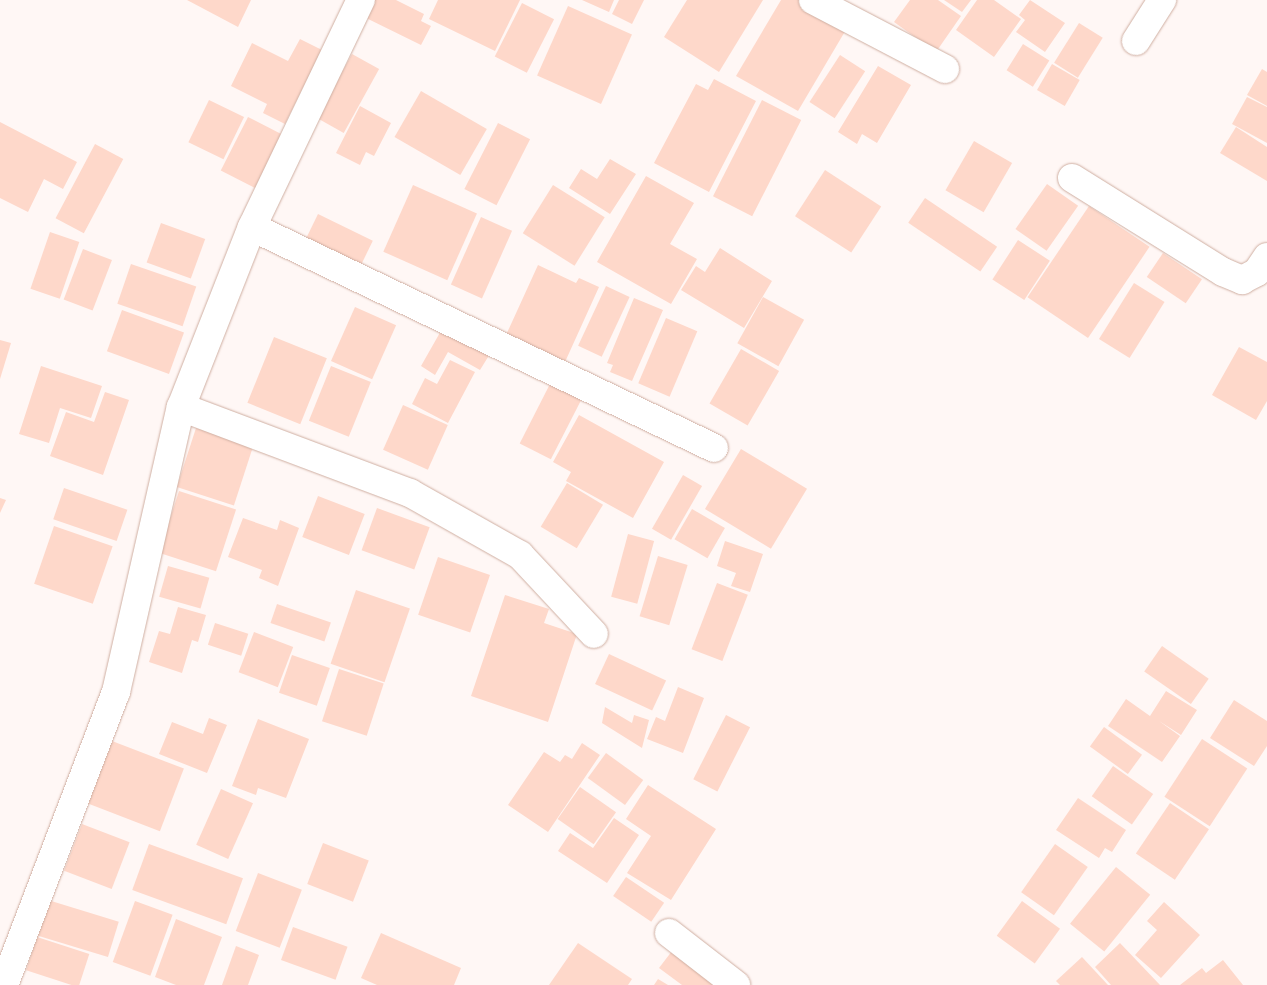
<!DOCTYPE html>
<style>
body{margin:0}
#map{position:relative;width:1267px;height:985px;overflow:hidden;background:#fff7f5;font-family:"Roboto Serif",serif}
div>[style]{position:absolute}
.building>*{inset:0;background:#fed8ca;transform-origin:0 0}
.roads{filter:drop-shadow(0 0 1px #cfaea1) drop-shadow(0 0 1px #cfaea1)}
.minor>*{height:28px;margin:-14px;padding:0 14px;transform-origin:14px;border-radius:14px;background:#fff}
span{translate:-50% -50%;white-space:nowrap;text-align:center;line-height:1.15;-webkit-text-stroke:4px #fff;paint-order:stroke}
</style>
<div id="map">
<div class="building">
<div style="clip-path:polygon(187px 0,251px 0,238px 27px)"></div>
<div style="clip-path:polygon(367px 0,396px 0,424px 14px,421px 21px,431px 26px,421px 45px,360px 15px)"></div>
<div style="clip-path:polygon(438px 0,520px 0,495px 51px,429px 19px)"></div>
<div style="clip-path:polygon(582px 0,614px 0,609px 12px)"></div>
<div style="clip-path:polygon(619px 0,644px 0,632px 24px,612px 14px)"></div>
<div style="clip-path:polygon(687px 0,763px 0,719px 72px,664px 37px)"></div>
<div style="clip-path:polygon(781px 0,800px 0,847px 28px,798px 111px,736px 76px)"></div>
<div style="clip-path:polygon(910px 0,938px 0,961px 16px,936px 52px,894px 22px)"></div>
<div style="clip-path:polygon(944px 0,971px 0,962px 12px)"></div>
<div style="clip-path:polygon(977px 0,994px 0,1021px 19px,994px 57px,956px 30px)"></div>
<div style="clip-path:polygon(1030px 0,1065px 23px,1045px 52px,1016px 32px,1025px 20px,1019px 15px)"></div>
<div style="left:522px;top:3px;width:36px;height:60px;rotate:27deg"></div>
<div style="left:568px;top:6px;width:70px;height:76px;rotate:24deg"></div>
<div style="left:1079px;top:23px;width:28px;height:47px;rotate:32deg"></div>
<div style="clip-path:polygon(300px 39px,322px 50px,285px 124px,263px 113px,267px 104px,231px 86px,252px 43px,288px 61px)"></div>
<div style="left:1023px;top:44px;width:31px;height:31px;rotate:32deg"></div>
<div style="left:352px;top:54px;width:31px;height:73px;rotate:29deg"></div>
<div style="left:840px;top:55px;width:30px;height:56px;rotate:33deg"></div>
<div style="left:1052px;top:64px;width:32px;height:30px;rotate:30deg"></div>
<div style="clip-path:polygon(878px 66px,911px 85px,877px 143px,862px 134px,857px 144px,838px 132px)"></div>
<div style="clip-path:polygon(1262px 69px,1267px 72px,1267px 106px,1247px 95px)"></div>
<div style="clip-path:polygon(714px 79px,756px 101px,709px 192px,654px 163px,696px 84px,708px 90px)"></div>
<div style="left:421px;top:91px;width:76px;height:53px;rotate:30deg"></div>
<div style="clip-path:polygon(1247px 97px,1267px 107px,1267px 143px,1232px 124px)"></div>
<div style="left:209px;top:100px;width:39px;height:47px;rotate:26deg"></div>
<div style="left:762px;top:100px;width:44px;height:108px;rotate:27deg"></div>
<div style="clip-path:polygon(360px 106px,391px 123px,374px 156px,366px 152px,360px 165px,336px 153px)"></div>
<div style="left:248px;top:117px;width:40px;height:60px;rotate:27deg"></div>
<div style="clip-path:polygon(0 122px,77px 162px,63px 189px,44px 179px,28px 212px,0 198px)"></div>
<div style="left:498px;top:123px;width:36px;height:74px;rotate:27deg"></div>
<div style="clip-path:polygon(1236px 127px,1267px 147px,1267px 181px,1220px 153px)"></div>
<div style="left:974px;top:141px;width:44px;height:57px;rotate:30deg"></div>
<div style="left:95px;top:144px;width:32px;height:84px;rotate:28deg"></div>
<div style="clip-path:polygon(610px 159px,636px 174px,610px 214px,569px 188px,581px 169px,597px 179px)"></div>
<div style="left:825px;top:170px;width:67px;height:55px;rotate:33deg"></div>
<div style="clip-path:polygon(646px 176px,694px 203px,670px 244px,697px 259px,671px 304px,597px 262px)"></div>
<div style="left:1047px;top:184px;width:38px;height:55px;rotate:35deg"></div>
<div style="left:413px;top:185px;width:70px;height:73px;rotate:24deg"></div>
<div style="left:553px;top:185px;width:61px;height:57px;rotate:32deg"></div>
<div style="left:925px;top:198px;width:87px;height:30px;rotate:34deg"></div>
<div style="left:1089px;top:206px;width:73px;height:110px;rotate:34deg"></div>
<div style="left:318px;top:214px;width:61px;height:33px;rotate:26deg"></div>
<div style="left:481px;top:217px;width:34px;height:74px;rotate:24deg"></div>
<div style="left:161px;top:223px;width:47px;height:42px;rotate:20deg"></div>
<div style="left:50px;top:232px;width:31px;height:60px;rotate:19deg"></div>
<div style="left:1018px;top:240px;width:38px;height:47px;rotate:33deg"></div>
<div style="clip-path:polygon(720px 248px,772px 281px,744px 328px,681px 290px,696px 266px,705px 272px)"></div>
<div style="left:83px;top:249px;width:31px;height:54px;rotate:21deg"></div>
<div style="left:1163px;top:253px;width:47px;height:29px;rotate:34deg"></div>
<div style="left:131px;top:264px;width:69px;height:42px;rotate:19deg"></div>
<div style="clip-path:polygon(538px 265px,576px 283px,579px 278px,599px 287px,565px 362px,506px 335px)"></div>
<div style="left:1134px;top:283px;width:36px;height:66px;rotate:32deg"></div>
<div style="left:606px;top:286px;width:26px;height:66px;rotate:25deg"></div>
<div style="left:763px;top:297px;width:47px;height:53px;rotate:29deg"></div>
<div style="clip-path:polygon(634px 298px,663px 310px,632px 381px,610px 372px,613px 365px,607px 363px)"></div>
<div style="left:355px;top:307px;width:45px;height:59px;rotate:24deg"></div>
<div style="left:122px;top:310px;width:66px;height:44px;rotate:20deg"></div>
<div style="left:666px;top:318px;width:34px;height:71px;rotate:23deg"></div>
<div style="clip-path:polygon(446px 322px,493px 349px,480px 370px,448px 352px,435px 375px,421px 366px)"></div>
<div style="left:274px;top:337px;width:57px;height:71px;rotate:22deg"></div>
<div style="clip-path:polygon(0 340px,11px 343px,0 379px)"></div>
<div style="clip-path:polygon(1239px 347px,1267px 362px,1267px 401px,1256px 420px,1212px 395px)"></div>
<div style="left:741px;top:349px;width:44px;height:63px;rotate:30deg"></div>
<div style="clip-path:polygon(450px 360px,475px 372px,448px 423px,412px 404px,425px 378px,437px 384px)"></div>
<div style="clip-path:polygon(41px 366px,102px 386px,91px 418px,60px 408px,49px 443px,19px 434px)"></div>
<div style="left:331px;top:366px;width:43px;height:59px;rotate:22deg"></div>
<div style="left:551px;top:382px;width:35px;height:69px;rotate:27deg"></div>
<div style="clip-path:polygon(105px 392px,129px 400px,103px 475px,50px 456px,66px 412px,94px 422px)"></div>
<div style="left:403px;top:405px;width:49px;height:49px;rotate:24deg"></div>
<div style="clip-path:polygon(579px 415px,664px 462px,633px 518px,566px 481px,571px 472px,553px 462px)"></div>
<div style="left:196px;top:428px;width:60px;height:62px;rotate:18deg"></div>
<div style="left:741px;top:449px;width:77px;height:70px;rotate:31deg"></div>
<div style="left:683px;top:475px;width:22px;height:62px;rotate:30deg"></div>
<div style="left:567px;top:483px;width:42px;height:51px;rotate:31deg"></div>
<div style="left:64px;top:488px;width:67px;height:33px;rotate:19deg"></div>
<div style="left:179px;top:491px;width:60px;height:65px;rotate:18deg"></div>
<div style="left:318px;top:496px;width:50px;height:44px;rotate:21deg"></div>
<div style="clip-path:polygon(0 498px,6px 500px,0 513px)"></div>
<div style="left:377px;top:508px;width:56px;height:45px;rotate:20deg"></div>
<div style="left:692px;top:509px;width:38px;height:35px;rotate:30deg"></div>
<div style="clip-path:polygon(243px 518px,277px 530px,280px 520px,299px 528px,278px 586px,259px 578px,262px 570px,228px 557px)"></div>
<div style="left:54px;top:526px;width:62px;height:61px;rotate:19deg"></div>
<div style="left:628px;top:534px;width:27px;height:65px;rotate:15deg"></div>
<div style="clip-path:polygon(725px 541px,763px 554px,750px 592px,731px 586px,736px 573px,717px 566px)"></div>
<div style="left:658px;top:556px;width:31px;height:63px;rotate:17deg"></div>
<div style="left:438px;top:557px;width:55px;height:61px;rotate:19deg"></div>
<div style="left:168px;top:566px;width:43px;height:32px;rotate:16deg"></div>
<div style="left:717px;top:583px;width:33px;height:71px;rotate:21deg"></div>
<div style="left:356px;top:590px;width:57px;height:78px;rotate:19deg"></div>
<div style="clip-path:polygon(505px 595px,549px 609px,544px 623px,577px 634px,548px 722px,471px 696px)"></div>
<div style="left:277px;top:604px;width:57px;height:20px;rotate:19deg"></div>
<div style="clip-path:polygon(178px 607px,206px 615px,198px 642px,192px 640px,182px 673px,149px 662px,159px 631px,170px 634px)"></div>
<div style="left:215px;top:623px;width:35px;height:23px;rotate:18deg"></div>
<div style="left:254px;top:632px;width:42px;height:43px;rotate:21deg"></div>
<div style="left:1162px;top:646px;width:57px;height:31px;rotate:35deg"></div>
<div style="left:609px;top:654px;width:63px;height:33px;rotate:25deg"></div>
<div style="left:292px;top:655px;width:40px;height:40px;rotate:19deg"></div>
<div style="left:339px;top:669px;width:47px;height:55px;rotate:18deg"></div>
<div style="clip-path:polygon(678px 687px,704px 698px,683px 753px,647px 739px,656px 717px,665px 721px)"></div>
<div style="clip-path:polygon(1166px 691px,1197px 710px,1181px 735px,1159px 721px,1180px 736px,1162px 762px,1108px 726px,1126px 699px,1150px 716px)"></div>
<div style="clip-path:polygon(1234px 700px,1267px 721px,1267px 746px,1254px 766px,1210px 738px)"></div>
<div style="clip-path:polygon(605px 707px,632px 723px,634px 715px,649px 720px,642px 748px,602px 723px)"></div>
<div style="left:726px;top:715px;width:27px;height:72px;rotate:27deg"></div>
<div style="clip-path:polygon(209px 718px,227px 725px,207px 773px,159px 754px,172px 722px,203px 734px)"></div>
<div style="clip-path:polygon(258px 719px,309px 739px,286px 798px,258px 788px,256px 795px,232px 786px)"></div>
<div style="left:1104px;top:727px;width:47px;height:24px;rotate:36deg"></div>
<div style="left:1202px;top:739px;width:54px;height:69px;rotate:33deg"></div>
<div style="left:112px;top:741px;width:77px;height:67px;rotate:21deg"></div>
<div style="clip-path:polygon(582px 743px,600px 755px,548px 832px,508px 805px,544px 752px,560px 762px,565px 755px,572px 759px)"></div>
<div style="left:606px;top:753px;width:46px;height:31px;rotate:36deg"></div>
<div style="left:1113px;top:766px;width:49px;height:37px;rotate:35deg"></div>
<div style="clip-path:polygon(648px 785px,716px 829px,671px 900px,627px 873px,651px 836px,626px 819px)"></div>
<div style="left:580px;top:787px;width:44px;height:39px;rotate:35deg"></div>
<div style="left:221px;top:789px;width:35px;height:61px;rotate:24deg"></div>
<div style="clip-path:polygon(1078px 798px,1126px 830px,1112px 852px,1105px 848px,1099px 858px,1056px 830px)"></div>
<div style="left:1170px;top:803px;width:47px;height:61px;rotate:34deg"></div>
<div style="clip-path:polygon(614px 818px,639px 835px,607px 883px,558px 851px,570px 833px,593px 848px)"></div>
<div style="left:82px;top:824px;width:51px;height:50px;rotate:21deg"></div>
<div style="left:323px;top:843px;width:49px;height:44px;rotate:21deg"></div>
<div style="left:149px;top:844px;width:100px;height:49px;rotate:20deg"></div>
<div style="left:1055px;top:844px;width:40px;height:59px;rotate:35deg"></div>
<div style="left:1116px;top:867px;width:44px;height:73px;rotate:39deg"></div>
<div style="left:258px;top:873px;width:47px;height:62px;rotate:21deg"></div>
<div style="left:626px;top:877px;width:46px;height:23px;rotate:34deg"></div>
<div style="left:48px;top:900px;width:74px;height:37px;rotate:17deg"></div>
<div style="left:135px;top:901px;width:40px;height:65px;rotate:20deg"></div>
<div style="left:1022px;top:901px;width:47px;height:43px;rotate:36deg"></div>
<div style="clip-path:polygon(1164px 902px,1200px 935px,1161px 978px,1135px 955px,1157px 930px,1147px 921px)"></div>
<div style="clip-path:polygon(176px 919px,222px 937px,204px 985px,176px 985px,155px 977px)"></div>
<div style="left:293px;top:927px;width:58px;height:35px;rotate:20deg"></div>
<div style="clip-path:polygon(381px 933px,461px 968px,454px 985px,377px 985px,361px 978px)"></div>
<div style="left:37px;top:937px;width:55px;height:35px;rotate:18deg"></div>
<div style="clip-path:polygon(578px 943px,632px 979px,628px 985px,549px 985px)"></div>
<div style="clip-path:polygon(1120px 943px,1160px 985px,1111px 985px,1095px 967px)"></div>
<div style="clip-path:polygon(236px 946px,259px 955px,248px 985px,222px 985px)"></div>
<div style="clip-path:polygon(672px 951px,718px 985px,682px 985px,659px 968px)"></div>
<div style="clip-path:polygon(1082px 957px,1108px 985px,1060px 985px,1056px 981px)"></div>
<div style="clip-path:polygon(1223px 960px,1243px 985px,1180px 985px,1202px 968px,1206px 973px)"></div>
<div style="clip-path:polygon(658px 979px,668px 985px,654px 985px)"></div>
</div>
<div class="roads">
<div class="minor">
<div style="left:813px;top:0;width:149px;rotate:27.6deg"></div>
<div style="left:1136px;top:41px;width:49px;rotate:-57.6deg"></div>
<div style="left:1072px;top:178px;width:178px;rotate:31.9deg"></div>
<div style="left:1223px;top:272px;width:21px;rotate:23deg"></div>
<div style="left:1242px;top:280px;width:17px;rotate:-28deg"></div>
<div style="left:1257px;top:272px;width:18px;rotate:-56deg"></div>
<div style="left:252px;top:227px;width:512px;rotate:25.56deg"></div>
<div style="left:181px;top:407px;width:245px;rotate:20.6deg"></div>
<div style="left:410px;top:493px;width:126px;rotate:29.4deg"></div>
<div style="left:520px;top:555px;width:108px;rotate:46.9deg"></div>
<div style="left:669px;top:933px;width:85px;rotate:37.8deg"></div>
<div style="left:4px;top:985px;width:314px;rotate:-69.1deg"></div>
<div style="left:116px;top:692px;width:292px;rotate:-77.2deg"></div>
<div style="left:181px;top:407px;width:193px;rotate:-68.5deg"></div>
<div style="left:252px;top:227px;width:252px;rotate:-64.4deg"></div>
</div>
</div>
</div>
